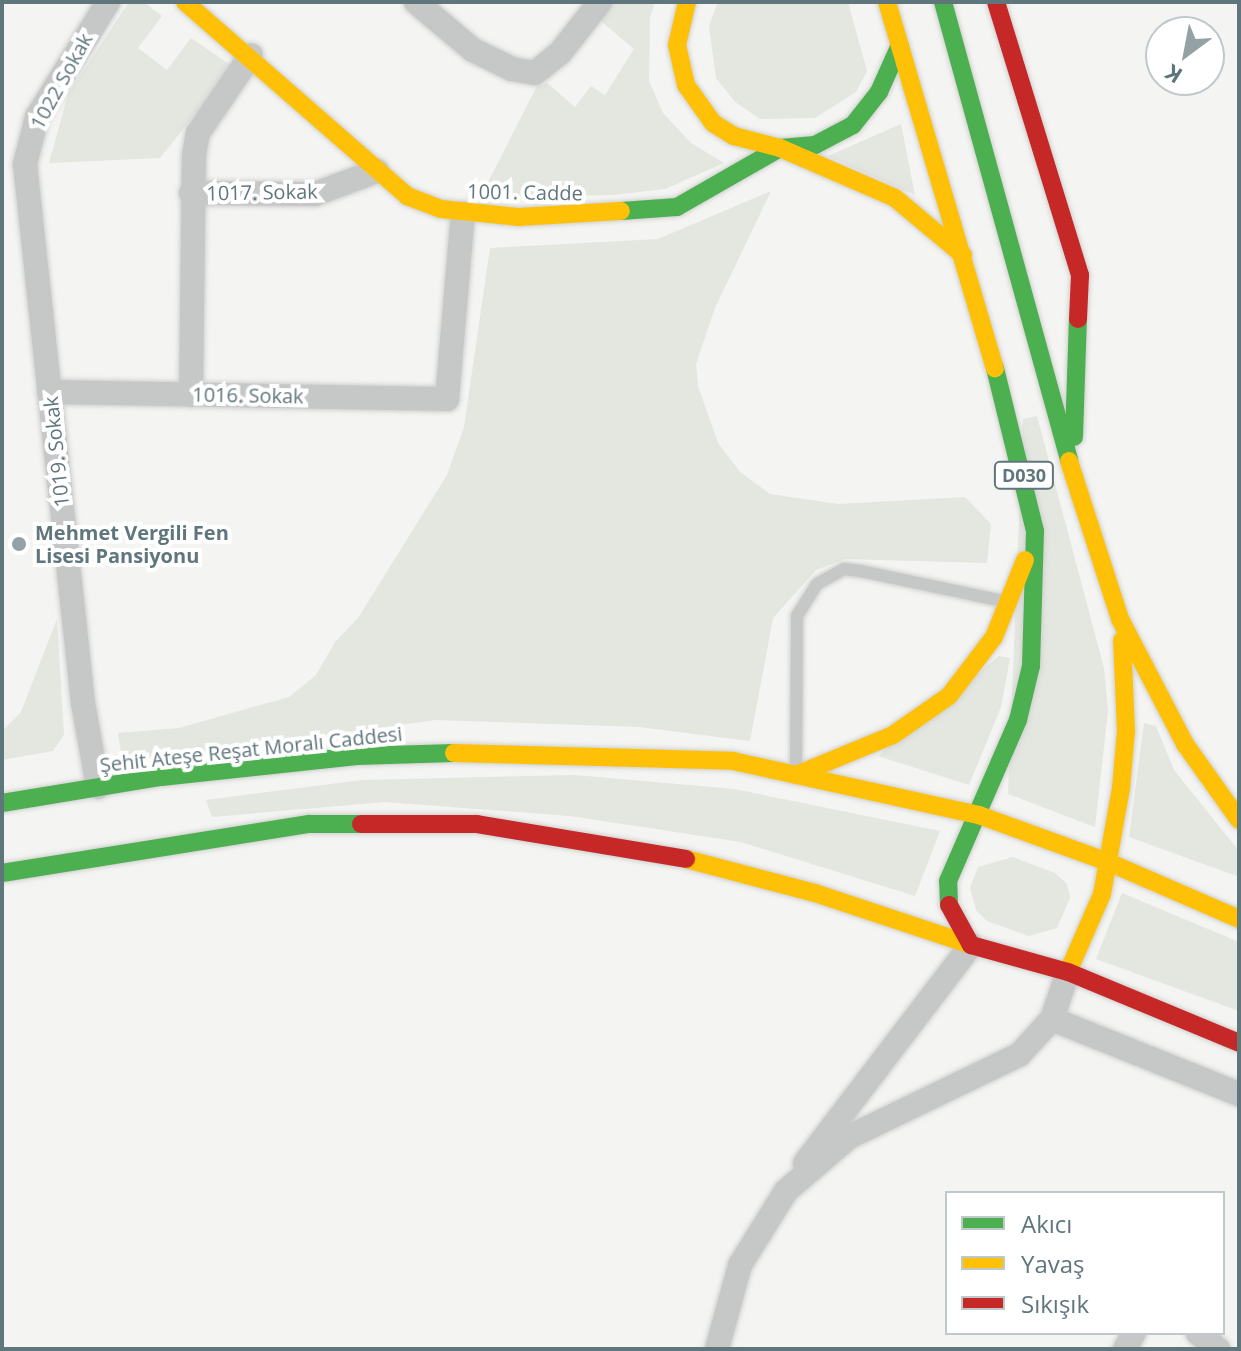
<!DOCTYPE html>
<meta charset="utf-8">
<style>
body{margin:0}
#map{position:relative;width:1241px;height:1351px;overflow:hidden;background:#f4f4f2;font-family:"Open Sans",sans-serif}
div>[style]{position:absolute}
.green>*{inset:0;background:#e4e6e0}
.roads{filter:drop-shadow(0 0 2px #d0d1d0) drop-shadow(0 0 2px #d0d1d0)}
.lane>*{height:12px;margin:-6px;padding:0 6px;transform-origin:6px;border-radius:6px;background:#c6c8c8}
.street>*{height:24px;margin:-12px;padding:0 12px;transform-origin:12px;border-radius:12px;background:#c6c8c8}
.fast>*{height:18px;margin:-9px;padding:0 9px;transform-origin:9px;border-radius:9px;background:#4caf50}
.slow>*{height:18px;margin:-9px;padding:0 9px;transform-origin:9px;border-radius:9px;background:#ffc107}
.jam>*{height:18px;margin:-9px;padding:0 9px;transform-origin:9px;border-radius:9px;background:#c62828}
.dots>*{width:22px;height:22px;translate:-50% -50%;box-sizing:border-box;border:4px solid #fff;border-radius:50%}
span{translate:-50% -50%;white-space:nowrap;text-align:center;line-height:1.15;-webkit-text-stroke:8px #fff;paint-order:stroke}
.shield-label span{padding:2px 6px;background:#fff;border:2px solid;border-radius:6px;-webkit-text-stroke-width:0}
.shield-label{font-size:18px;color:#60767d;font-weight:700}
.street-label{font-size:20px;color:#60767d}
.poi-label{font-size:20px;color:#60767d;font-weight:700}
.left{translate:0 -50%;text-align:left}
.frame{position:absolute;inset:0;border:4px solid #60767d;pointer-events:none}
.legend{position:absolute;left:945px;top:1191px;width:280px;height:144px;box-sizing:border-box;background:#fff;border:2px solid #bfc8cb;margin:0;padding:10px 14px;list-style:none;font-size:24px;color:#60767d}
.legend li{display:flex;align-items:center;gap:16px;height:40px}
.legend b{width:40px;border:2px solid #bfc8cb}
.north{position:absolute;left:1145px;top:16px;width:80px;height:80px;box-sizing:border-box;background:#fff;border:2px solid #bfc8cb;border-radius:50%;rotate:212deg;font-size:22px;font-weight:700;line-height:32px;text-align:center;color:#60767d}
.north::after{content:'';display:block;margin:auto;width:28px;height:36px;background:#94a2a6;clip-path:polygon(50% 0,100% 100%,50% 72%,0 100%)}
</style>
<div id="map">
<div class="green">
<div style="clip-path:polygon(129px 2px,144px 2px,162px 16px,138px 48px,167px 70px,191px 38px,233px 67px,160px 158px,49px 163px,68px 94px)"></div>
<div style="clip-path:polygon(614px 2px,655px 2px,650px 17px,649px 81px,663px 113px,691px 143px,724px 163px,665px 189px,613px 195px,489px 197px,487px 184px,537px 86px,547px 83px,575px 107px,591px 86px,605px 95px,634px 49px,601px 21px)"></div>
<div style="clip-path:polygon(718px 2px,848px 2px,867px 71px,856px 92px,815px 118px,760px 119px,735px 102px,716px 78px,709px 26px)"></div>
<div style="clip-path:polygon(901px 124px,915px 195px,828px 156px)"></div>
<div style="clip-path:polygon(771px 191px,715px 308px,696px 364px,698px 386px,718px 443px,740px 472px,770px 494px,838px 504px,965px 497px,991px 524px,987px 563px,845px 559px,816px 570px,773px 618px,750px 741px,639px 727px,436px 720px,123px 763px,118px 733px,179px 728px,289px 697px,316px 675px,335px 642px,358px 618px,447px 475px,464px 427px,490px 248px,658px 239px)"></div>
<div style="clip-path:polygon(1037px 416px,1104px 668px,1108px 711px,1095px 827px,1008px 794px,1023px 419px)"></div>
<div style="clip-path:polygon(57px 619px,64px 735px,53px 751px,2px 760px,2px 731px,21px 712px)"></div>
<div style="clip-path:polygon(999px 656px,1010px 658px,1001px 707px,969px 785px,878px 756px)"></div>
<div style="clip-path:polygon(1144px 723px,1156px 726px,1174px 770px,1239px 851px,1239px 877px,1129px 837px)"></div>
<div style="clip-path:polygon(575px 775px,734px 789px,940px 831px,915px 896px,741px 842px,570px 816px,385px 802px,212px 817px,206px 800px,362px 780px)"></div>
<div style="clip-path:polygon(1013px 857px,1055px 873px,1067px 884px,1070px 898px,1057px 928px,1029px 936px,987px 921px,976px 910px,970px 888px,978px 867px)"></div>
<div style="clip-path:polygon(1122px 893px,1239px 942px,1239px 1011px,1096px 959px)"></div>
</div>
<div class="roads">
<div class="lane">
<div style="left:796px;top:766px;width:150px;rotate:-89.6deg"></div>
<div style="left:797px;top:616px;width:38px;rotate:-58deg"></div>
<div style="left:817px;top:584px;width:31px;rotate:-29deg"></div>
<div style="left:844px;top:569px;width:17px;rotate:7deg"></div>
<div style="left:861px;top:571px;width:141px;rotate:11.9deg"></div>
</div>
<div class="street">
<div style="left:416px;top:2px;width:75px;rotate:40.1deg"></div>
<div style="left:473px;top:50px;width:43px;rotate:26deg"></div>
<div style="left:512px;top:69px;width:23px;rotate:10deg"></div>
<div style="left:535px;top:73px;width:32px;rotate:-39deg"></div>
<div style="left:560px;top:53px;width:65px;rotate:-51.9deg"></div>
<div style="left:191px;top:193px;width:124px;rotate:0.5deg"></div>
<div style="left:315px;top:194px;width:66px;rotate:-20.4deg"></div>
<div style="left:49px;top:392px;width:398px;rotate:1deg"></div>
<div style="left:447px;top:399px;width:186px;rotate:-85.1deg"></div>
<div style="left:191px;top:395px;width:240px;rotate:-89.3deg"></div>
<div style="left:194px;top:155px;width:22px;rotate:-80deg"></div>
<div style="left:198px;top:133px;width:94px;rotate:-55.8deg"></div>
<div style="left:98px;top:787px;width:85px;rotate:-100.1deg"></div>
<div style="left:83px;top:703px;width:542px;rotate:-96.14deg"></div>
<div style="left:25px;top:164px;width:49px;rotate:-75.7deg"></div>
<div style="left:37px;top:117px;width:135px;rotate:-58.3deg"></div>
<div style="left:1052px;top:1019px;width:201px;rotate:21.9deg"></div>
<div style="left:805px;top:1163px;width:274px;rotate:-52.7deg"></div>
<div style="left:1198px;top:1333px;width:26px;rotate:39deg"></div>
<div style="left:717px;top:1349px;width:87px;rotate:-74.7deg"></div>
<div style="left:740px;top:1265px;width:87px;rotate:-58.1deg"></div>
<div style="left:786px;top:1191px;width:83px;rotate:-40.6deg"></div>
<div style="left:849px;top:1137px;width:189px;rotate:-25.8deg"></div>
<div style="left:1019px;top:1055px;width:49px;rotate:-47.5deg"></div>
<div style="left:1052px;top:1019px;width:50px;rotate:-71.2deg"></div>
<div style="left:1125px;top:1349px;width:18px;rotate:-61deg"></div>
</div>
<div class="fast">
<div style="left:943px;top:2px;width:476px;rotate:74.6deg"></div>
<div style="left:780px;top:148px;width:35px;rotate:-5deg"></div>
<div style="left:815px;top:145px;width:43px;rotate:-27.8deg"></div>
<div style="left:853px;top:125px;width:42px;rotate:-51.8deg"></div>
<div style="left:879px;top:92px;width:51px;rotate:-65.9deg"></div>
<div style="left:621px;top:211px;width:56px;rotate:-4.1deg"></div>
<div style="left:677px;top:207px;width:119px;rotate:-29.8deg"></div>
<div style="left:1074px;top:437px;width:118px;rotate:-88.1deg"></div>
<div style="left:2px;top:803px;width:161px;rotate:-9.3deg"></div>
<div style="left:161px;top:777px;width:197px;rotate:-6.1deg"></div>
<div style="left:357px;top:756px;width:97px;rotate:-1.8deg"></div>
<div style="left:2px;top:873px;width:311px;rotate:-9.1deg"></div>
<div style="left:309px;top:824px;width:52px"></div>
<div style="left:949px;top:905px;width:24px;rotate:-92deg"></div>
<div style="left:948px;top:881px;width:176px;rotate:-66.5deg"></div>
<div style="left:1018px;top:720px;width:56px;rotate:-76.5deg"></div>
<div style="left:1031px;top:666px;width:135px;rotate:-88.3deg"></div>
<div style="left:1035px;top:531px;width:168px;rotate:-103.8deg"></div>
</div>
<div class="slow">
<div style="left:185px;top:2px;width:295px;rotate:41.1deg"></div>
<div style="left:407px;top:196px;width:36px;rotate:21deg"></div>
<div style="left:441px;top:209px;width:77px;rotate:5.9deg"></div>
<div style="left:518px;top:217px;width:103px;rotate:-3.3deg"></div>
<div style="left:687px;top:2px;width:44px;rotate:103.1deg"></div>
<div style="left:677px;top:45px;width:41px;rotate:77.3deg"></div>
<div style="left:686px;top:85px;width:47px;rotate:54.6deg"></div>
<div style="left:713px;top:123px;width:25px;rotate:32deg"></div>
<div style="left:734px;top:136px;width:48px;rotate:14.6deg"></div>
<div style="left:887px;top:2px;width:382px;rotate:73.6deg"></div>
<div style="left:780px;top:148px;width:125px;rotate:23.5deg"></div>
<div style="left:895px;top:198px;width:89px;rotate:40deg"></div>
<div style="left:1069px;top:461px;width:166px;rotate:72.1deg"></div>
<div style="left:1120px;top:619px;width:141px;rotate:62.5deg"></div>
<div style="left:1185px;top:744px;width:93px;rotate:54.6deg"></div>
<div style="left:454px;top:753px;width:279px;rotate:1.6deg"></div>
<div style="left:733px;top:761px;width:252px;rotate:12.4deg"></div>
<div style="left:796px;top:775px;width:105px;rotate:-22.4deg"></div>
<div style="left:893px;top:735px;width:68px;rotate:-34.9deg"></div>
<div style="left:949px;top:696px;width:74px;rotate:-52.7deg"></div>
<div style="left:994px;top:637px;width:83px;rotate:-68.1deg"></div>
<div style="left:979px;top:815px;width:137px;rotate:20deg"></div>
<div style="left:1108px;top:862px;width:143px;rotate:23.5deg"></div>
<div style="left:686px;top:859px;width:133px;rotate:14.8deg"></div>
<div style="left:815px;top:893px;width:164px;rotate:18.4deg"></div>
<div style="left:1068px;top:972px;width:85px;rotate:-66.4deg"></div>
<div style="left:1102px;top:894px;width:108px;rotate:-79.8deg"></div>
<div style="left:1121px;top:788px;width:57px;rotate:-85deg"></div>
<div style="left:1126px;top:731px;width:91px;rotate:-92.5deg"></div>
</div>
<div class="jam">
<div style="left:996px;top:2px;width:286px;rotate:72.9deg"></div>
<div style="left:1080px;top:275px;width:44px;rotate:92.6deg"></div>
<div style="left:361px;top:824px;width:116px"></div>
<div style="left:477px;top:824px;width:212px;rotate:9.5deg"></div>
<div style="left:949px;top:905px;width:46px;rotate:61.2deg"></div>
<div style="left:971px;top:945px;width:101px;rotate:15.6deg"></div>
<div style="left:1068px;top:972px;width:185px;rotate:22.5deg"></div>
</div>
</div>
<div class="dots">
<div style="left:19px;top:544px;background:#94a2a6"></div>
</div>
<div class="shield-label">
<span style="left:1024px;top:475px">D030</span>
</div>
<div class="street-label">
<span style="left:61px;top:81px;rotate:-61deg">1022 Sokak</span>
<span style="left:262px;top:192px;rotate:-1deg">1017. Sokak</span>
<span style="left:525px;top:192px;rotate:1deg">1001. Cadde</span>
<span style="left:248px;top:395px;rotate:1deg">1016. Sokak</span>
<span style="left:56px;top:452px;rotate:-96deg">1019. Sokak</span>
<span style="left:251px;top:749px;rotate:-6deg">Şehit Ateşe Reşat Moralı Caddesi</span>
</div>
<div class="poi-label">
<span class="left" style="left:35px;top:544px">Mehmet Vergili Fen<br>Lisesi Pansiyonu</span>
</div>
<div class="frame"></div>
<ul class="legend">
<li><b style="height:10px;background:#4caf50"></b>Akıcı</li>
<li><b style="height:10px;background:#ffc107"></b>Yavaş</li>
<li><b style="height:10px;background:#c62828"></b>Sıkışık</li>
</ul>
<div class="north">K</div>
</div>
